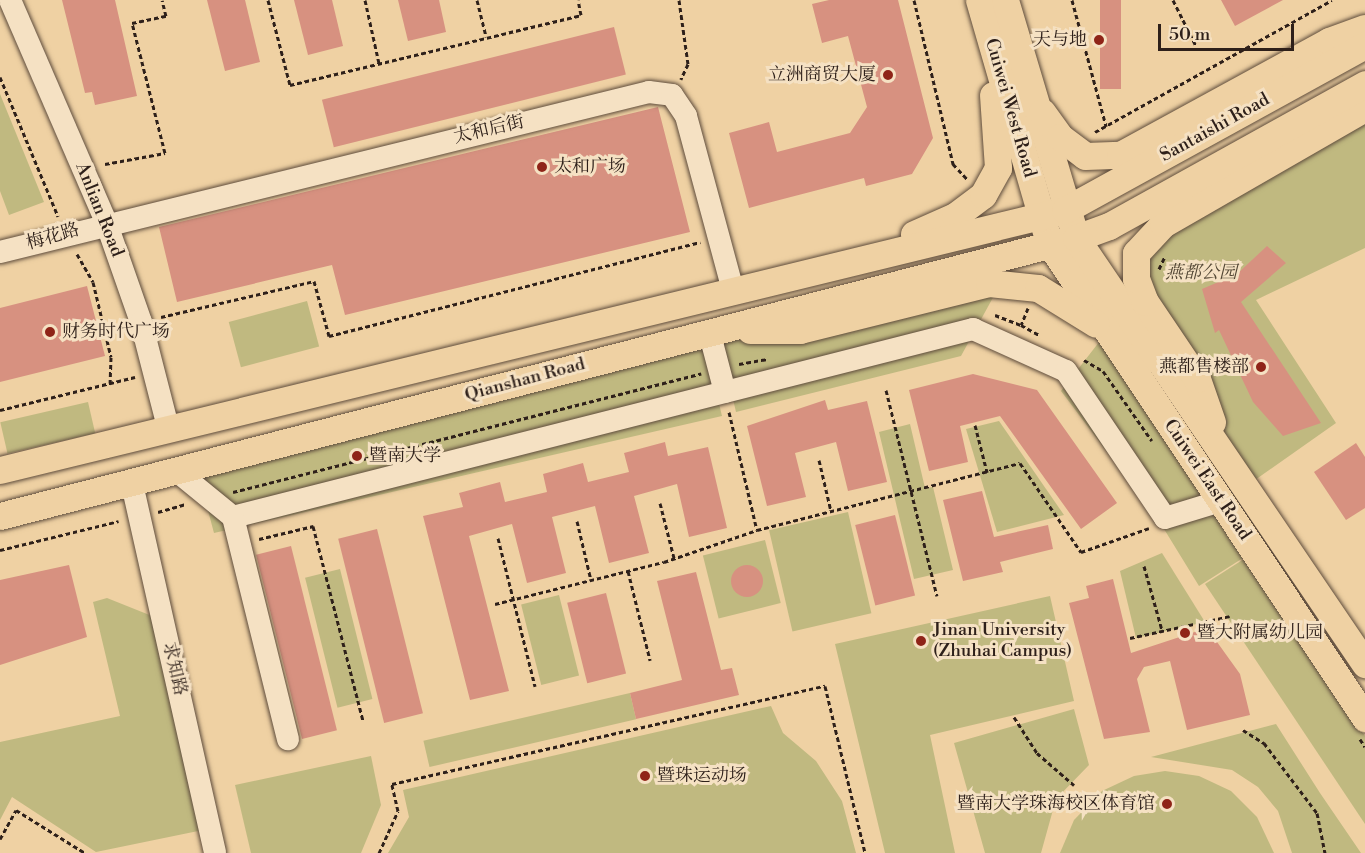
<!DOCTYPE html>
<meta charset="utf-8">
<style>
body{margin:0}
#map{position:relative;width:1365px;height:853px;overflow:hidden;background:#efd1a3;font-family:"Libre Bodoni","Noto Serif SC",serif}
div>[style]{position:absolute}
.green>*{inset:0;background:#c0b980;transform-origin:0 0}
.building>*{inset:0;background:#d79180;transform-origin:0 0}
.round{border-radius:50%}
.path>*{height:3px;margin-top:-1.5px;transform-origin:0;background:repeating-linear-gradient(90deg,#2e201a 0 4.5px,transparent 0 7.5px)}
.roads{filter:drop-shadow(0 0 2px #5e4c3c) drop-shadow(0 0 2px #5e4c3c)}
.minor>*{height:22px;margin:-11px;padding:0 11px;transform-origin:11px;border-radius:11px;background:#f5e1c3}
.major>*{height:27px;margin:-13.5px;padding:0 13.5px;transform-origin:13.5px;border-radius:13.5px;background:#efd1a3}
.dots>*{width:16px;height:16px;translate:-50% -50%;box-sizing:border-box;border:3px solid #f5e1c3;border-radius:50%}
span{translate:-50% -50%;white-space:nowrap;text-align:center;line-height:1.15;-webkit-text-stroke:6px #f5e1c3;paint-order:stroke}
.poi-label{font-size:18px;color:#2e201a}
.right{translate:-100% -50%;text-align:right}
.left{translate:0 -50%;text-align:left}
.street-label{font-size:18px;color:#2e201a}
.park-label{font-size:18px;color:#524634;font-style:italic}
.scale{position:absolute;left:1158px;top:24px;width:136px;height:27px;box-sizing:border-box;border:3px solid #2e201a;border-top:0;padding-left:8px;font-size:18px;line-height:21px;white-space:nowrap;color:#2e201a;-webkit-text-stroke:4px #f5e1c3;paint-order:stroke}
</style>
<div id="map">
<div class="green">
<div style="clip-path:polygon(0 94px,44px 202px,9px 215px,0 191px)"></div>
<div style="clip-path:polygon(1365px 108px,1365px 248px,1256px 300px,1336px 423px,1245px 487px,1136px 254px)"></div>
<div style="clip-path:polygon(996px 292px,961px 356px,736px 412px,719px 339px,796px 342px)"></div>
<div style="left:307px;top:301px;width:47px;height:81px;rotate:75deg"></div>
<div style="clip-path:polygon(1103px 337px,1254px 551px,1199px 586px,1164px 529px,1210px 500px,1159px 521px,1061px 391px)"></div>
<div style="clip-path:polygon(703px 338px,722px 416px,214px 533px,198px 473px)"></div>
<div style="left:88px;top:402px;width:32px;height:90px;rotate:77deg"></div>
<div style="clip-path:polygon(999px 421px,1064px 515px,997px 532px,966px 429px)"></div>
<div style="clip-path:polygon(910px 424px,925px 488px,933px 487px,953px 570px,914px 579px,879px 432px)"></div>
<div style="left:848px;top:512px;width:104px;height:81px;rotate:77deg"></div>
<div style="left:765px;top:540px;width:65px;height:64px;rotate:76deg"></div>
<div style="clip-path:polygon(1162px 553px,1205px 622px,1136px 638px,1120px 571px)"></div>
<div style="clip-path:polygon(1247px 557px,1365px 736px,1365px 824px,1205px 584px)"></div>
<div style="left:340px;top:569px;width:134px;height:36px;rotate:76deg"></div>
<div style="left:559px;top:595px;width:83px;height:39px;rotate:76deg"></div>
<div style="clip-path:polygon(1050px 596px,1074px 701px,930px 735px,955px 853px,885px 853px,835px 644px)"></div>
<div style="clip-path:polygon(107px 598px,152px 616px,203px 830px,96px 852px,12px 797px,0 820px,0 742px,120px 716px,93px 602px)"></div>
<div style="left:630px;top:693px;width:27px;height:212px;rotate:77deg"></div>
<div style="clip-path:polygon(771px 706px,783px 733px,816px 761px,842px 801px,856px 853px,388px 853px,409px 817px,403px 790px)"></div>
<div style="clip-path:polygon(1074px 709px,1089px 765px,1056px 799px,1041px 853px,985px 853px,954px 743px)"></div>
<div style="clip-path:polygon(1276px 724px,1320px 793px,1361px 853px,1292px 853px,1278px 811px,1258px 787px,1232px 770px,1151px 757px)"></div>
<div style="clip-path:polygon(371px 756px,381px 805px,361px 853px,251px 853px,235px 785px)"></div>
<div style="clip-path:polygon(1165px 771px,1199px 776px,1231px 791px,1257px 817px,1274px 853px,1060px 853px,1074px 820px,1102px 791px,1134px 776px)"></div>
</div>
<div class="building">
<div style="clip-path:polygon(62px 0,115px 0,137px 96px,95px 105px,92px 92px,85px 93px)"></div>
<div style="clip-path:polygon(207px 0,245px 0,260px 62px,225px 71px)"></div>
<div style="clip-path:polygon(294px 0,332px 0,343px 46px,308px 55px)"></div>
<div style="clip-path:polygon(398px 0,439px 0,446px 32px,408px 41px)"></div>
<div style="clip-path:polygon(829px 0,898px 0,933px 138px,912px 174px,866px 186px,864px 178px,749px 208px,729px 133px,769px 122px,777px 152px,850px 133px,867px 107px,848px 36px,822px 43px,812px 4px)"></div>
<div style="left:1100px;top:0;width:21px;height:89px"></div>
<div style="clip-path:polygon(1221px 0,1283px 0,1235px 26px)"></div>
<div style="left:614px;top:27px;width:49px;height:301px;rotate:76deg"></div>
<div style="clip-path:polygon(658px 107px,690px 232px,345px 315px,332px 265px,177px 302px,159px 227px)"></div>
<div style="clip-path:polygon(1267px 246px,1286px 263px,1241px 302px,1321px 423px,1283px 436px,1253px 402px,1219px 330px,1215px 333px,1202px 289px,1237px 274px)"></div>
<div style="clip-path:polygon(87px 286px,105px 356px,0 382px,0 308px)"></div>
<div style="clip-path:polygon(973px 374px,1037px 390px,1117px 503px,1081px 529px,1000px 416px,960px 426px,968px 462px,929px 471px,909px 390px)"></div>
<div style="clip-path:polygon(825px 400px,828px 410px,867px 401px,887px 482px,848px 491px,836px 442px,795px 453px,806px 497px,767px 506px,747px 426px)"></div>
<div style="clip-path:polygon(665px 442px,668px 456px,708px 447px,727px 528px,689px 537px,677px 484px,634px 496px,649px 553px,609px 563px,595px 506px,552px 517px,566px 573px,527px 583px,512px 524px,469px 536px,509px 691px,470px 700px,423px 516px,463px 507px,459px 493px,500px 482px,505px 502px,547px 492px,543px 474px,583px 463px,588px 482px,629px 472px,624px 453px)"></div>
<div style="clip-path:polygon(1356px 443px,1365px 457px,1365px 508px,1346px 520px,1314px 472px)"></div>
<div style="clip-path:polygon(982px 491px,994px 537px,1048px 525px,1053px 549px,1000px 562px,1003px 572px,963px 581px,943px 500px)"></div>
<div style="left:895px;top:515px;width:83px;height:41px;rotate:76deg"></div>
<div style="left:377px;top:529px;width:190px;height:40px;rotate:76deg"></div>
<div style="left:291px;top:546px;width:190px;height:36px;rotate:76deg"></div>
<div class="round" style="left:731px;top:565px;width:32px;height:32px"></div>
<div style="clip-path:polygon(69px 565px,87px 637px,0 665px,0 580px)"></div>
<div style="clip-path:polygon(696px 572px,721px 670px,732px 668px,739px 695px,636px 719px,630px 693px,682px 680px,657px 581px)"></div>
<div style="clip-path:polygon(1113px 579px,1131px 653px,1207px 628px,1240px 674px,1250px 715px,1187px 730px,1170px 661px,1144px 667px,1137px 679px,1150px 732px,1104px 739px,1069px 603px,1089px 598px,1086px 586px)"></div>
<div style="left:606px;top:593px;width:83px;height:40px;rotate:76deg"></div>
</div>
<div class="path">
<div style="left:268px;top:0;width:88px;rotate:75.5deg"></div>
<div style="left:290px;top:85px;width:299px;rotate:-13.5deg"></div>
<div style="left:581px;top:15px;width:15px;rotate:-101deg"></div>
<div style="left:365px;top:0;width:65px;rotate:77.5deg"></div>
<div style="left:477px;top:0;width:38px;rotate:76deg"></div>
<div style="left:679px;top:0;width:65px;rotate:82deg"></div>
<div style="left:688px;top:64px;width:17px;rotate:115deg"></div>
<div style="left:914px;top:0;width:169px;rotate:76.6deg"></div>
<div style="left:953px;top:164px;width:22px;rotate:47deg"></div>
<div style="left:1072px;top:0;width:131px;rotate:74.9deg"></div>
<div style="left:1173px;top:0;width:51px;rotate:63.4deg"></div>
<div style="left:0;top:77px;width:151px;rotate:67.4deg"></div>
<div style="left:1095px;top:132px;width:271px;rotate:-29.1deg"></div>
<div style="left:105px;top:164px;width:61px;rotate:-10.4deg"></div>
<div style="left:165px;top:153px;width:134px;rotate:-104.2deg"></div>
<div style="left:132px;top:23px;width:35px;rotate:-12deg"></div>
<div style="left:166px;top:16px;width:16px;rotate:-104deg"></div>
<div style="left:77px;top:254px;width:32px;rotate:60deg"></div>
<div style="left:93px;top:282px;width:77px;rotate:76.5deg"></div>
<div style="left:111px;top:357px;width:26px;rotate:92deg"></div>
<div style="left:1159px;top:269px;width:14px;rotate:-65deg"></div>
<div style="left:1028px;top:308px;width:18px;rotate:112deg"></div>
<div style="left:1021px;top:325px;width:21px;rotate:29deg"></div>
<div style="left:995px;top:315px;width:28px;rotate:21deg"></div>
<div style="left:161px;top:317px;width:157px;rotate:-13.2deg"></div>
<div style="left:314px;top:281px;width:57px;rotate:74.7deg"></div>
<div style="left:329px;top:336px;width:383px;rotate:-14.2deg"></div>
<div style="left:1084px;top:360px;width:22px;rotate:30deg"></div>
<div style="left:1103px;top:371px;width:85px;rotate:55deg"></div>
<div style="left:739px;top:364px;width:29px;rotate:-10deg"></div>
<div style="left:886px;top:390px;width:212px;rotate:76.1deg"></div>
<div style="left:0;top:410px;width:139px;rotate:-13.7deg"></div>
<div style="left:729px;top:412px;width:121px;rotate:76.7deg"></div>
<div style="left:757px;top:530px;width:271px;rotate:-14.3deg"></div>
<div style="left:1020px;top:463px;width:108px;rotate:55.6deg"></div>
<div style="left:1081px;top:552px;width:72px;rotate:-19.4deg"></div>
<div style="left:975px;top:425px;width:49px;rotate:75.7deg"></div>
<div style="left:819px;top:460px;width:52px;rotate:76.8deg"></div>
<div style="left:233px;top:492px;width:483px;rotate:-14.2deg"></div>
<div style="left:660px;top:503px;width:57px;rotate:75.7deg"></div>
<div style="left:158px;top:512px;width:29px;rotate:-16deg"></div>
<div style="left:577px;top:521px;width:61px;rotate:76.7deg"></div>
<div style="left:498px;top:538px;width:153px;rotate:76deg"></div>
<div style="left:259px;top:539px;width:56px;rotate:-13.5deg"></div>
<div style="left:313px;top:526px;width:201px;rotate:75.6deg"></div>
<div style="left:0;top:550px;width:122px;rotate:-13.7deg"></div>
<div style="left:1144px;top:566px;width:66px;rotate:74.3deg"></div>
<div style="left:628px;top:571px;width:92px;rotate:76.1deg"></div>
<div style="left:495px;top:604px;width:174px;rotate:-14deg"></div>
<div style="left:664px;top:562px;width:98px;rotate:-19deg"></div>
<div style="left:1130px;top:638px;width:102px;rotate:-12.4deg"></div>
<div style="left:1014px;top:717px;width:43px;rotate:57.4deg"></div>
<div style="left:1037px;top:753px;width:49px;rotate:40.9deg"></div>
<div style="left:1243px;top:730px;width:25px;rotate:32deg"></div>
<div style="left:1264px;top:743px;width:88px;rotate:52.9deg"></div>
<div style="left:1317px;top:813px;width:41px;rotate:78.7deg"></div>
<div style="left:1360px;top:739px;width:9px;rotate:58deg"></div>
<div style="left:0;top:839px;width:33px;rotate:-61deg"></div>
<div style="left:16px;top:810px;width:81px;rotate:31.9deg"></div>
<div style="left:379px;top:853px;width:46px;rotate:-65.7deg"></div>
<div style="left:398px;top:811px;width:28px;rotate:-103deg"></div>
<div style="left:392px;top:784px;width:444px;rotate:-12.8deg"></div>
<div style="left:825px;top:686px;width:172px;rotate:76.5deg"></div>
</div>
<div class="roads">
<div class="minor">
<div style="left:10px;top:0;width:242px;rotate:66.6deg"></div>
<div style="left:106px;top:222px;width:106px;rotate:70.7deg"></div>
<div style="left:141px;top:322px;width:108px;rotate:75.6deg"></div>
<div style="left:0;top:252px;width:668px;rotate:-13.85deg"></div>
<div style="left:649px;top:92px;width:23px;rotate:7deg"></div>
<div style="left:672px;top:95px;width:25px;rotate:56deg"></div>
<div style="left:686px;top:116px;width:180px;rotate:74.9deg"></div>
<div style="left:709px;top:331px;width:63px;rotate:75.3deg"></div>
<div style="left:179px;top:473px;width:70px;rotate:39.2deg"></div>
<div style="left:233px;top:517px;width:764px;rotate:-14.25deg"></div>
<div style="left:973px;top:329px;width:102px;rotate:24.3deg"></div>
<div style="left:1066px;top:371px;width:177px;rotate:56deg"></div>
<div style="left:1165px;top:518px;width:59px;rotate:-16.9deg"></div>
<div style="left:132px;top:484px;width:378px;rotate:77.3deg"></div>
<div style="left:233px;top:517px;width:229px;rotate:76.1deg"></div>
</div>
<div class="major">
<div style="left:979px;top:0;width:253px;rotate:73.9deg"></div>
<div style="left:1049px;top:243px;width:571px;rotate:56.37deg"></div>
<div style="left:1005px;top:0;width:248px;rotate:73.4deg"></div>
<div style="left:1076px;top:238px;width:515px;rotate:55.85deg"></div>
<div style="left:1042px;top:112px;width:31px;rotate:54deg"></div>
<div style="left:1060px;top:137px;width:31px;rotate:37deg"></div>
<div style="left:1085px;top:156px;width:35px;rotate:-2deg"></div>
<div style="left:1120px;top:155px;width:238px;rotate:-28.6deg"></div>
<div style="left:1329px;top:41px;width:38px;rotate:-20deg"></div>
<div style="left:914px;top:234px;width:45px;rotate:-23.7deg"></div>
<div style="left:955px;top:216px;width:35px;rotate:-37deg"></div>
<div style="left:983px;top:195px;width:31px;rotate:-61deg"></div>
<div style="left:998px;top:168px;width:73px;rotate:-93.9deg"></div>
<div style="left:750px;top:330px;width:50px"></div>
<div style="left:800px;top:330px;width:195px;rotate:-14deg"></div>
<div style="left:989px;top:283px;width:49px;rotate:5.8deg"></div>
<div style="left:1038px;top:288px;width:68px;rotate:31.8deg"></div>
<div style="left:1212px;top:422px;width:46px;rotate:-109.2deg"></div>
<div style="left:1197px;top:379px;width:93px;rotate:-124deg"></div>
<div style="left:1145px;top:302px;width:25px;rotate:-111deg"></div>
<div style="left:1136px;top:279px;width:26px;rotate:-90deg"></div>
<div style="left:1136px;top:253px;width:40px;rotate:-47deg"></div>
<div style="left:1163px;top:224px;width:233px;rotate:-29.9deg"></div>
<div style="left:0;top:470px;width:1096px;rotate:-13.72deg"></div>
<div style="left:1065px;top:210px;width:342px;rotate:-28.8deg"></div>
<div style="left:0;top:516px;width:1111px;rotate:-14.49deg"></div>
<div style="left:1076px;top:238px;width:35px;rotate:-20deg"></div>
<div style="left:1109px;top:226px;width:293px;rotate:-29deg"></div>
</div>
</div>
<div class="dots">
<div style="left:1099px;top:40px;background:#8f2418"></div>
<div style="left:888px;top:75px;background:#8f2418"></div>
<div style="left:542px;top:167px;background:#8f2418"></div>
<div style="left:50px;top:332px;background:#8f2418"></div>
<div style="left:1261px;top:367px;background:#8f2418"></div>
<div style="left:357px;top:456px;background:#8f2418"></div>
<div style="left:1185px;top:633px;background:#8f2418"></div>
<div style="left:921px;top:641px;background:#8f2418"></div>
<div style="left:645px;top:776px;background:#8f2418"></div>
<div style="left:1167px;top:804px;background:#8f2418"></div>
</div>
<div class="poi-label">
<span class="right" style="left:1087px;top:40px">天与地</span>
<span class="right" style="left:876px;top:75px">立洲商贸大厦</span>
<span class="left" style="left:554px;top:167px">太和广场</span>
<span class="left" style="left:62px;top:332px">财务时代广场</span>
<span class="right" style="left:1249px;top:367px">燕都售楼部</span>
<span class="left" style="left:369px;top:456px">暨南大学</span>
<span class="left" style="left:933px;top:641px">Jinan University<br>(Zhuhai Campus)</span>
<span class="left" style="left:1197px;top:633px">暨大附属幼儿园</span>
<span class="left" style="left:657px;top:776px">暨珠运动场</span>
<span class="right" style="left:1155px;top:804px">暨南大学珠海校区体育馆</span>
</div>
<div class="street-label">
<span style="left:1010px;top:108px;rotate:74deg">Cuiwei West Road</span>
<span style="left:1215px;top:128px;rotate:-29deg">Santaishi Road</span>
<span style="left:489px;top:130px;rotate:-13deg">太和后街</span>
<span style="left:99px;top:210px;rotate:68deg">Anlian Road</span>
<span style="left:53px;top:237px;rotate:-16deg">梅花路</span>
<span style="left:525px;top:380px;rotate:-15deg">Qianshan Road</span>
<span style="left:1207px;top:480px;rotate:56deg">Cuiwei East Road</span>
<span style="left:174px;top:669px;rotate:77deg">求知路</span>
</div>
<div class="park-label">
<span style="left:1201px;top:273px">燕都公园</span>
</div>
<div class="scale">50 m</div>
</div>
